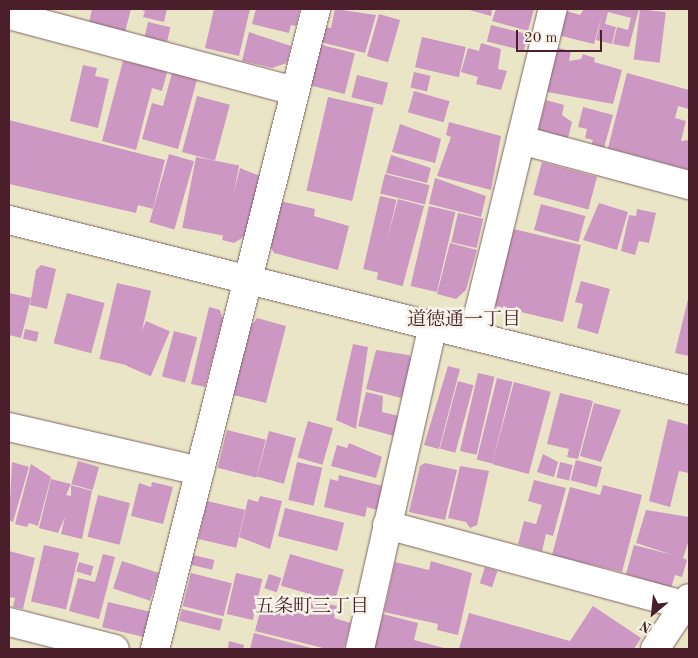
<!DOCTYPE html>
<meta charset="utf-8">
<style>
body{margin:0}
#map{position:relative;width:698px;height:658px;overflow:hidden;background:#eae5c7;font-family:"Old Standard TT","Noto Serif JP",serif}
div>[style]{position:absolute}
.building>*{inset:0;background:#cd97c4;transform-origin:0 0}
.roads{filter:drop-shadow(0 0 1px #826462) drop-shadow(0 0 1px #826462)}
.minor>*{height:28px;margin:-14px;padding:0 14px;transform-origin:14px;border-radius:14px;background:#fff}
span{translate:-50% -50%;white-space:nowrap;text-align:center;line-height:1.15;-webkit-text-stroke:5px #f7f3e8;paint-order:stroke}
.neighbourhood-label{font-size:19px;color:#4a1f2b}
.frame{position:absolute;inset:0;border:10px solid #4a1f2b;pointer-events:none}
.north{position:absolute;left:628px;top:588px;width:50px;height:50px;-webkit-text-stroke:4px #f7f3e8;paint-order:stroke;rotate:208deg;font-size:14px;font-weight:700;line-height:20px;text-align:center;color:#4a1f2b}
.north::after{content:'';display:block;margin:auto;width:18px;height:22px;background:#4a1f2b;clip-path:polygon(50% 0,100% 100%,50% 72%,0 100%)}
.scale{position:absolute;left:516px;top:30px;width:86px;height:22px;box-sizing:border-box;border:2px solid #4a1f2b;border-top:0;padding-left:6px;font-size:15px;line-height:18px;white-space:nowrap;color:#4a1f2b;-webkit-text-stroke:4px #f7f3e8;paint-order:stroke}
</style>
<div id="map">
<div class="building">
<div style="clip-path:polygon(92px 9px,131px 9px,125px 32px,89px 23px)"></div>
<div style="clip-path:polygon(138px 9px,167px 9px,164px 22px,143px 17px,145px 11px)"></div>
<div style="clip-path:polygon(214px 9px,250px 9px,239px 56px,205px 48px)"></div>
<div style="clip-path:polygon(256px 9px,300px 9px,296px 26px,291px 25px,289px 33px,252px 24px)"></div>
<div style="clip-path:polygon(335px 9px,376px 15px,365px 53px,320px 42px,324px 27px,331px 28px)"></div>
<div style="clip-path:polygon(466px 9px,492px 9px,491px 16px)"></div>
<div style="clip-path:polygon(496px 9px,534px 9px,528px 31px,492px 21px)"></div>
<div style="clip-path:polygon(584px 9px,639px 9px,629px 47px,613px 44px,617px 27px,628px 30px,631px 18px,608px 12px,605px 24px,616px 27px,612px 44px,596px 40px,602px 14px,594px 44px,557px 35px,563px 10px,580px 15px)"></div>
<div style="left:640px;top:9px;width:26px;height:51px;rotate:7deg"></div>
<div style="left:379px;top:14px;width:22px;height:44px;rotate:16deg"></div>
<div style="left:148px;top:22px;width:23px;height:15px;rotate:13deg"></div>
<div style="left:491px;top:25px;width:38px;height:17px;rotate:14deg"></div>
<div style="clip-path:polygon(249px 32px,291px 46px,287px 63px,272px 68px,242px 61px)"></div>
<div style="left:422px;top:37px;width:45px;height:31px;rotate:13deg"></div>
<div style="clip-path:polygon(481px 43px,501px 49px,498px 69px,507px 71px,501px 90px,476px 84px,478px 77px,461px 72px,468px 48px,479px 51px)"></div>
<div style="left:318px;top:44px;width:38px;height:42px;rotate:14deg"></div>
<div style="clip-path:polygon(554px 47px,571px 51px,569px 61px,581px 59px,583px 54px,595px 58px,594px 62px,622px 70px,613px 104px,542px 91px)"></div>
<div style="clip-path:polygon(123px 61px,168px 69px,162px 91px,152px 88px,136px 150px,102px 141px)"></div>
<div style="clip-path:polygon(83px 65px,97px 68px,95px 76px,109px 79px,98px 128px,70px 121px)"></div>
<div style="clip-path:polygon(173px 69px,198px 76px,178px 149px,142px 139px,152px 103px,163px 106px)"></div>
<div style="left:414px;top:72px;width:17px;height:16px;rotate:13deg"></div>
<div style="clip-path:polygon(627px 73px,689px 90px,689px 109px,678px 106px,675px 118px,686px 121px,681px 141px,689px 140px,689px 170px,608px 148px)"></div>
<div style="left:357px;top:75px;width:32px;height:23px;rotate:14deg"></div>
<div style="left:414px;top:91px;width:37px;height:22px;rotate:16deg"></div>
<div style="left:197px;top:96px;width:34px;height:58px;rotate:15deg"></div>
<div style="left:328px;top:97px;width:47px;height:96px;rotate:13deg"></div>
<div style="clip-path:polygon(546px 100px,564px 105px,562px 115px,572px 122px,568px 138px,538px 130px)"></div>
<div style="clip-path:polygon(583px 107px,613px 115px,604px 148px,591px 145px,593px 140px,585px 138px,587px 129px,578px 127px)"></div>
<div style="clip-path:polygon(9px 120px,165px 160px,153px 209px,138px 205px,136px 213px,9px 184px)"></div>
<div style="clip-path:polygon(449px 122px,501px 136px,491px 190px,437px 176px,451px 137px,446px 135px)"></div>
<div style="clip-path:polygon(400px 124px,441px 139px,435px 163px,392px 152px)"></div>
<div style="left:169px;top:154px;width:26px;height:71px;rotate:16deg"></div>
<div style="clip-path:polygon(391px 155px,431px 168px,427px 183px,386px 173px)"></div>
<div style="left:196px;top:157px;width:44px;height:72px;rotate:11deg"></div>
<div style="left:542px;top:162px;width:57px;height:34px;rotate:15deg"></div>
<div style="clip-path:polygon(240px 168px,260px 176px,245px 236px,234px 243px,222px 240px)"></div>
<div style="left:385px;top:174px;width:46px;height:20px;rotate:14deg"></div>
<div style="clip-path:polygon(435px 178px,486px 196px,481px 217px,429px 204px)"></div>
<div style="left:380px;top:196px;width:17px;height:75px;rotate:13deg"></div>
<div style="left:398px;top:199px;width:27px;height:83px;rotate:15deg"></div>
<div style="clip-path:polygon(280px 201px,315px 209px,314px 216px,349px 226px,338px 270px,274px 253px,269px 244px)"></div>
<div style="clip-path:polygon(599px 203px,628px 212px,617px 250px,583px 240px)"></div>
<div style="left:541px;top:204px;width:46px;height:27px;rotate:15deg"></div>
<div style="left:429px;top:206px;width:27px;height:82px;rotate:13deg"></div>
<div style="clip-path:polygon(637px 209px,656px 213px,649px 243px,639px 241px,635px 255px,621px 251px,629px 215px,636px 216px)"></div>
<div style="left:458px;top:213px;width:26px;height:30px;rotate:13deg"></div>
<div style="clip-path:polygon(509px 228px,581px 245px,563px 322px,495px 306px,491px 298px)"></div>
<div style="clip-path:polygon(450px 243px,477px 250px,466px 290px,456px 299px,437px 294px)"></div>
<div style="clip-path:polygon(41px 265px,56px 269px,47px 309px,30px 305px,36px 270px)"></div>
<div style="clip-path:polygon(581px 281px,610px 289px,598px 334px,577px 328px,583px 304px,575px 302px)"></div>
<div style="left:117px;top:283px;width:35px;height:78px;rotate:13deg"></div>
<div style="clip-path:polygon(9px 293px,31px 298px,21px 338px,9px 335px)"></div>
<div style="left:67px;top:293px;width:39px;height:52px;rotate:15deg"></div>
<div style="clip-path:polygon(689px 295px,689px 356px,675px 353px)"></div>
<div style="clip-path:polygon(209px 307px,220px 310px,223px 319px,205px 387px,191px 384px)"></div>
<div style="clip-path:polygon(257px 318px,286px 326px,266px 403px,233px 395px,248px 330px)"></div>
<div style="left:146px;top:321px;width:26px;height:49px;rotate:23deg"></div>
<div style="left:25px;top:329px;width:14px;height:10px;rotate:12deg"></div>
<div style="left:174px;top:331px;width:24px;height:47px;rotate:15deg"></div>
<div style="clip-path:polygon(353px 344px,368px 347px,356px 429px,336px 420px)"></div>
<div style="clip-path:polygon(376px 350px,409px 355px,414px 362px,401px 398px,366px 389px)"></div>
<div style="clip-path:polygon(448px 366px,460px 369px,439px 449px,424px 445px)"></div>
<div style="left:478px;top:373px;width:17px;height:80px;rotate:13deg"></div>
<div style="left:497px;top:378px;width:16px;height:84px;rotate:14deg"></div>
<div style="left:458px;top:381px;width:16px;height:70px;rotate:15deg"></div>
<div style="left:514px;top:382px;width:38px;height:85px;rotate:15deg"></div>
<div style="clip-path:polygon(366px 392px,383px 396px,382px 412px,399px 416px,394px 436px,358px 426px)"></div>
<div style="clip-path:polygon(560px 393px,593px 401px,578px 459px,567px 457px,569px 449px,547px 444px)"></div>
<div style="clip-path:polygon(594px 403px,621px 410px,601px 462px,580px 456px)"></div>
<div style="clip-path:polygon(668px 419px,689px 425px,689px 473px,679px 471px,670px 507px,649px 501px)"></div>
<div style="left:308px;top:421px;width:26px;height:38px;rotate:16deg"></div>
<div style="left:227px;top:430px;width:40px;height:39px;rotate:14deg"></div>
<div style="left:269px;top:431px;width:28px;height:47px;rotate:15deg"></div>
<div style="clip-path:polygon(349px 443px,382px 457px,376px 478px,331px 466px,337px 445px,347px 448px)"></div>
<div style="clip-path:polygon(543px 454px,558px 462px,554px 477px,537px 472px)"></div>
<div style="left:576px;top:460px;width:27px;height:21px;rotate:15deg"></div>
<div style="left:78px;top:461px;width:22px;height:24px;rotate:16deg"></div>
<div style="clip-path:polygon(12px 462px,29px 467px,13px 522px,9px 520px)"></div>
<div style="left:297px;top:462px;width:26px;height:39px;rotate:13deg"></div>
<div style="left:560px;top:462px;width:13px;height:16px;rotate:13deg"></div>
<div style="clip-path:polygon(425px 463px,457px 470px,445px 520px,409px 512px,420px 466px)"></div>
<div style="clip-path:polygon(31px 464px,51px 477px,38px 526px,29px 523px,27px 527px,15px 524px)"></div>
<div style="clip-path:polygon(460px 466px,489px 471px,477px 525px,470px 528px,466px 522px,448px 518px)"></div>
<div style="clip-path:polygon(339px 475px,383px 486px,377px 510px,367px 507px,365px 517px,324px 507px,330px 479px,338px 481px)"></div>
<div style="clip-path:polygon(51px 479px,71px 484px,66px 495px,71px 496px,71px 485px,92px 491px,82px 539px,61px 534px,65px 517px,58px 533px,39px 528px)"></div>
<div style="clip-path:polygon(534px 480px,566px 488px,553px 536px,546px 534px,542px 551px,518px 544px,524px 521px,536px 524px,542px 505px,528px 501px)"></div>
<div style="clip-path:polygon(152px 482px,173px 487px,163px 524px,131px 516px,139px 483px,151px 487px)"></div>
<div style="clip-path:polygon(603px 485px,642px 495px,622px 572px,552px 555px,570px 487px,600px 495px)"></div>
<div style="left:98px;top:495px;width:33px;height:43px;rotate:14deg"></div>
<div style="clip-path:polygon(260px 496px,282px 501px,270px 549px,239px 537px,248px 499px,258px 502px)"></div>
<div style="left:207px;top:501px;width:39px;height:39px;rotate:13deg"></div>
<div style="left:285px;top:508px;width:61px;height:29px;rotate:14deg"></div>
<div style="clip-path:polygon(646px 510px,689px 517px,689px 540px,683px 558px,687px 560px,682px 577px,675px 575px,671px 588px,626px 574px,634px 545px,673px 555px,636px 543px)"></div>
<div style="left:44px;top:545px;width:36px;height:58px;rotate:13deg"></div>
<div style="clip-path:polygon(9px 551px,35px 558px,23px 609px,13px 607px,15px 598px,9px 597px)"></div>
<div style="clip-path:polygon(103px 554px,115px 557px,99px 619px,69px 611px,78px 578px,95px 582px)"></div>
<div style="left:290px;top:554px;width:56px;height:33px;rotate:16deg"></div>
<div style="left:193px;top:555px;width:22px;height:10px;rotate:13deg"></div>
<div style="left:122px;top:561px;width:39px;height:29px;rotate:18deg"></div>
<div style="clip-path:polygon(431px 561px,472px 573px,458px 635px,437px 630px,438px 624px,384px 612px,395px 562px,429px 570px)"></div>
<div style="left:79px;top:562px;width:15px;height:10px;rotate:16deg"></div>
<div style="left:485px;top:567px;width:13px;height:17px;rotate:18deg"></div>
<div style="left:191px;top:573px;width:42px;height:34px;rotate:14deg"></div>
<div style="left:236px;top:573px;width:27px;height:42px;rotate:13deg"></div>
<div style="left:269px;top:574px;width:13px;height:15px;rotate:18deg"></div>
<div style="clip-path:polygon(312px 600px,337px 606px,334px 618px,351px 623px,344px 649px,327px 649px,255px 631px,262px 604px,309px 615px)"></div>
<div style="left:108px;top:602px;width:43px;height:26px;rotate:13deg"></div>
<div style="clip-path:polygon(593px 606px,641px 638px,634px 649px,459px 649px,469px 613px,570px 641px)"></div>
<div style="left:182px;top:609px;width:42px;height:12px;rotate:14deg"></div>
<div style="clip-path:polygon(383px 614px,418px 623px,414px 640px,448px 649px,374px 649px)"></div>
<div style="clip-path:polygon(254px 633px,315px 649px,250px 649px)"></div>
<div style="clip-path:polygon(229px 641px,244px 645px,243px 649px,216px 649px,228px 648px)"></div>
</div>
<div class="roads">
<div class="minor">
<div style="left:9px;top:15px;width:296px;rotate:14.9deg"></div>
<div style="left:521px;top:140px;width:174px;rotate:15deg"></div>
<div style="left:9px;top:220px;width:701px;rotate:14.04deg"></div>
<div style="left:473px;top:336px;width:337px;rotate:-76.3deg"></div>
<div style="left:9px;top:427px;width:196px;rotate:13deg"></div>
<div style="left:387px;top:525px;width:308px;rotate:15.1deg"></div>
<div style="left:9px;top:622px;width:109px;rotate:14.3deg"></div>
<div style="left:155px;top:649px;width:660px;rotate:-75.88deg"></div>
<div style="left:360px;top:649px;width:331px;rotate:-77.3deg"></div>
<div style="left:655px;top:649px;width:61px;rotate:-56.3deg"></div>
</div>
</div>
<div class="neighbourhood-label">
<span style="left:464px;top:321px">道徳通一丁目</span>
<span style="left:312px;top:608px">五条町三丁目</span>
</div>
<div class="frame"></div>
<div class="north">N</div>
<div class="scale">20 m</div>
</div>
